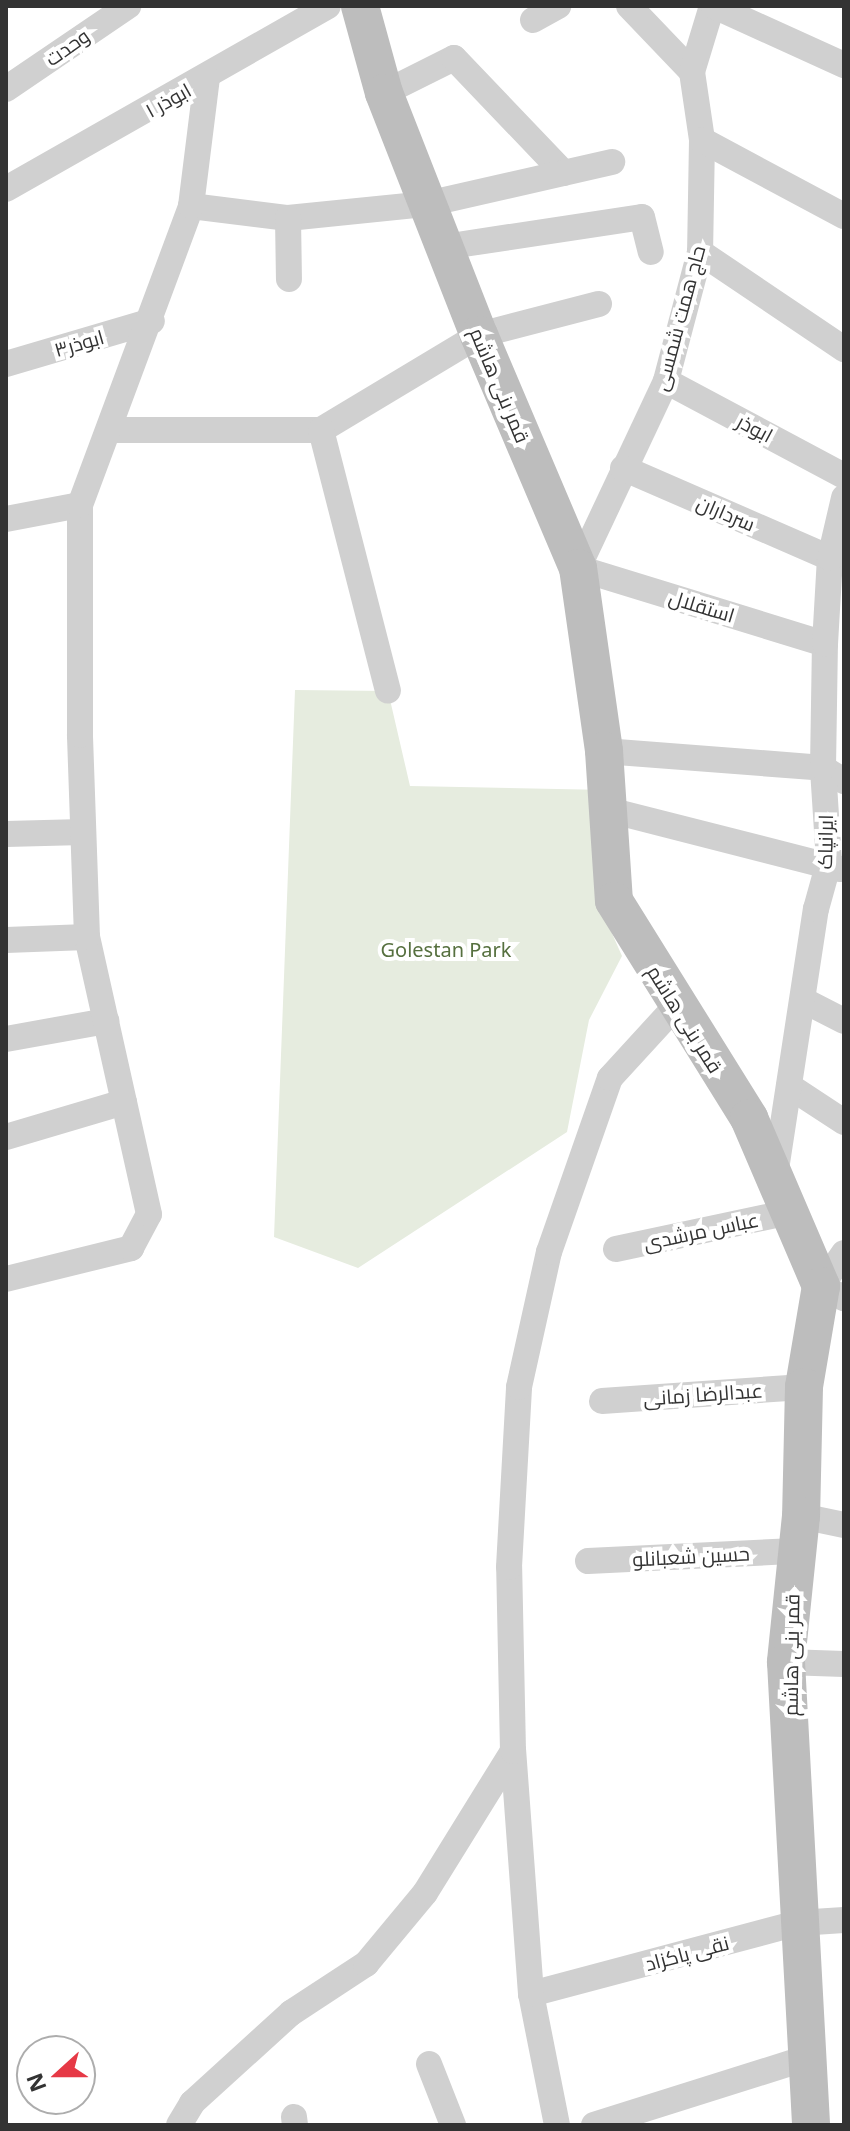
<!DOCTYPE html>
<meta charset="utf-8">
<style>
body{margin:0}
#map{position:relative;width:850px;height:2131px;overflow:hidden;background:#fff;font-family:"Noto Sans",Cairo,sans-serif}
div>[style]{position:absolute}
.green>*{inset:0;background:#e6ecdf}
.street>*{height:26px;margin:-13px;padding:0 13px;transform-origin:13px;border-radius:13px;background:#d0d0d0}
.secondary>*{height:38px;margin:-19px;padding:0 19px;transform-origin:19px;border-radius:19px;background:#bdbdbd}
span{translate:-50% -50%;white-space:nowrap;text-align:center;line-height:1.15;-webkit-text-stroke:8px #fff;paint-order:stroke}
.street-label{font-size:20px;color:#333}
.park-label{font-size:20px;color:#56703f}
.frame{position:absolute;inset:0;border:8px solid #333;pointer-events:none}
.north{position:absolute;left:16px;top:2035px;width:80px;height:80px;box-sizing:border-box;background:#fff;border:2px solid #adadad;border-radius:50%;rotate:249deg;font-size:22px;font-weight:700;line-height:32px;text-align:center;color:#333}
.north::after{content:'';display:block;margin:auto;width:28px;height:36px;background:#e63946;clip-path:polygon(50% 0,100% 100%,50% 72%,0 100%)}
</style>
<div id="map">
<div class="green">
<div style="clip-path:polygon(295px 690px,388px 691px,410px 786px,607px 790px,599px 904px,622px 956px,589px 1020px,567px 1132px,358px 1268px,274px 1237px)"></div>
</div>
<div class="street">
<div style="left:629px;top:6px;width:91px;rotate:46.3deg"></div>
<div style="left:712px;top:6px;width:69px;rotate:106.9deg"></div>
<div style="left:692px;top:72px;width:69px;rotate:81.6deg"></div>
<div style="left:702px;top:140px;width:112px;rotate:91deg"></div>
<div style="left:700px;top:252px;width:133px;rotate:104.8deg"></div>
<div style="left:666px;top:381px;width:207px;rotate:115.2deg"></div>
<div style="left:578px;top:568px;width:258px;rotate:17.1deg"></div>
<div style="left:714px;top:6px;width:143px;rotate:24.4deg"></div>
<div style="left:533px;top:20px;width:29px;rotate:-29deg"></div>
<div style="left:6px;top:89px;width:148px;rotate:-34.2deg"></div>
<div style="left:384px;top:93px;width:78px;rotate:-26.6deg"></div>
<div style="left:454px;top:58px;width:159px;rotate:46.3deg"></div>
<div style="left:702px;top:140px;width:161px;rotate:28.2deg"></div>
<div style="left:6px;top:189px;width:370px;rotate:-29.6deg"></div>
<div style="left:191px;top:206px;width:98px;rotate:7.1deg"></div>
<div style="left:288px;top:218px;width:140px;rotate:-5.8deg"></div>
<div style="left:427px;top:204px;width:190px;rotate:-12.8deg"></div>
<div style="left:288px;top:218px;width:61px;rotate:89.1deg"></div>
<div style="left:444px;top:247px;width:200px;rotate:-8.6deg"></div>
<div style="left:642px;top:217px;width:36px;rotate:76deg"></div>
<div style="left:700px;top:252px;width:174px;rotate:34deg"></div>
<div style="left:6px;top:364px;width:152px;rotate:-16.4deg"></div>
<div style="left:666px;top:381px;width:202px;rotate:28.1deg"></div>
<div style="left:110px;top:430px;width:211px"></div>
<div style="left:321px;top:430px;width:184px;rotate:-31deg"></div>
<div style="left:479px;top:335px;width:124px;rotate:-14.5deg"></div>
<div style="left:321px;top:430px;width:269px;rotate:75.6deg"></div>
<div style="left:623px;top:468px;width:226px;rotate:23.5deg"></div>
<div style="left:6px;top:519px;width:75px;rotate:-10.7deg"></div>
<div style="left:604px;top:751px;width:220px;rotate:4.4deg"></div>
<div style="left:823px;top:768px;width:25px;rotate:32deg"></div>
<div style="left:609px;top:810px;width:239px;rotate:14.3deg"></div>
<div style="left:6px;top:834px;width:77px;rotate:-1.5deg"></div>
<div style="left:6px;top:940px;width:81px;rotate:-2.1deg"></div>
<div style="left:803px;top:1000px;width:46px;rotate:27.1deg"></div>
<div style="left:6px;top:1039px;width:102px;rotate:-10.2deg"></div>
<div style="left:789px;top:1086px;width:66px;rotate:33.2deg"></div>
<div style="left:6px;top:1137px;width:123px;rotate:-16.5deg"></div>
<div style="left:775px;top:1176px;width:270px;rotate:-81.3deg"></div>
<div style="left:816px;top:909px;width:49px;rotate:-74.5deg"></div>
<div style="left:829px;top:862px;width:94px;rotate:-93.7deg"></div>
<div style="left:823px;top:768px;width:124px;rotate:-89.1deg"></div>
<div style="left:825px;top:644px;width:86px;rotate:-86.7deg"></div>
<div style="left:830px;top:558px;width:62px;rotate:-76.9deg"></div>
<div style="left:616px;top:1249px;width:174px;rotate:-12deg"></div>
<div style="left:844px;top:1253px;width:40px;rotate:124.9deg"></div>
<div style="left:821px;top:1286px;width:26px;rotate:28deg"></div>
<div style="left:6px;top:1279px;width:129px;rotate:-13.9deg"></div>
<div style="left:131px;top:1248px;width:38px;rotate:-62deg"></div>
<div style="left:149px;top:1214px;width:284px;rotate:-102.6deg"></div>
<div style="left:87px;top:937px;width:202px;rotate:-92deg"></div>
<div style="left:80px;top:735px;width:230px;rotate:-90deg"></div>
<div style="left:80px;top:505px;width:319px;rotate:-69.6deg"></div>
<div style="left:191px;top:206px;width:129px;rotate:-82.9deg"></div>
<div style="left:602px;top:1401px;width:202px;rotate:-4deg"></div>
<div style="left:801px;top:1516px;width:44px;rotate:11.8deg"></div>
<div style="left:588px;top:1561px;width:207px;rotate:-2.8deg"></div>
<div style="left:786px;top:1662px;width:58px;rotate:2deg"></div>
<div style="left:531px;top:1994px;width:276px;rotate:-14.9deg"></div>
<div style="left:798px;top:1923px;width:46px;rotate:-3.7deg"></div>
<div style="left:429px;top:2064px;width:66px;rotate:68.5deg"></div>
<div style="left:294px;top:2117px;width:8px;rotate:83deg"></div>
<div style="left:179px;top:2125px;width:26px;rotate:-59deg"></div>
<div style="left:192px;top:2103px;width:134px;rotate:-42.3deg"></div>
<div style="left:291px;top:2013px;width:90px;rotate:-33.2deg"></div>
<div style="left:366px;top:1964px;width:92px;rotate:-50.3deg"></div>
<div style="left:425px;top:1893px;width:167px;rotate:-58.2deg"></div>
<div style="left:557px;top:2125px;width:134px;rotate:-101.2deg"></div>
<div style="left:531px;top:1994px;width:244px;rotate:-94.2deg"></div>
<div style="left:513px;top:1751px;width:184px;rotate:-91.2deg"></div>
<div style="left:509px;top:1567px;width:180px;rotate:-86.8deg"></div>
<div style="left:519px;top:1387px;width:138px;rotate:-77.5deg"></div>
<div style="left:549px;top:1252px;width:184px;rotate:-70.7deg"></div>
<div style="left:610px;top:1078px;width:96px;rotate:-47.5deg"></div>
<div style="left:594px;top:2125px;width:223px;rotate:-17.5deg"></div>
</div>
<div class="secondary">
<div style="left:360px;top:6px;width:90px;rotate:74.6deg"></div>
<div style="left:384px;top:93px;width:260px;rotate:68.6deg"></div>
<div style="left:479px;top:335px;width:253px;rotate:67deg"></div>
<div style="left:578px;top:568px;width:185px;rotate:81.9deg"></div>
<div style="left:604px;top:751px;width:150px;rotate:86.2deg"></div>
<div style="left:614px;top:901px;width:256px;rotate:58.1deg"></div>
<div style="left:749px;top:1118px;width:183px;rotate:66.8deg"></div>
<div style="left:821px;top:1286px;width:102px;rotate:99.6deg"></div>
<div style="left:804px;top:1387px;width:129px;rotate:91.3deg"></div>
<div style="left:801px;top:1516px;width:147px;rotate:95.9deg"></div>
<div style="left:786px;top:1662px;width:464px;rotate:86.9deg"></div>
</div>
<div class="street-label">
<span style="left:67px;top:47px;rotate:-35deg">وحدت</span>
<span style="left:168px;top:100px;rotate:-29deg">ابوذر ۱</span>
<span style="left:679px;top:318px;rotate:-75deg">حاج همت شمسی</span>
<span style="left:79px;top:343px;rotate:-16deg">ابوذر۳</span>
<span style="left:500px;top:385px;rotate:67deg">قمر بنی هاشم</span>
<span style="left:755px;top:428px;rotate:28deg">ابوذر</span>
<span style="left:726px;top:513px;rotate:23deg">سرداران</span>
<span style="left:702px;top:606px;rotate:17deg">استقلال</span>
<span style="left:825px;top:842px;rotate:-89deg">ایرانپاک</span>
<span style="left:685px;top:1019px;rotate:58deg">قمر بنی هاشم</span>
<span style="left:701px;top:1231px;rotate:-12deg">عباس مرشدی</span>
<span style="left:703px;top:1394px;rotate:-4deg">عبدالرضا زمانی</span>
<span style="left:691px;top:1556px;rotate:-3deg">حسین شعبانلو</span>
<span style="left:791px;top:1655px;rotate:-89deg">قمر بنی هاشم</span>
<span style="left:687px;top:1953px;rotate:-15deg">نقی پاکزاد</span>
</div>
<div class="park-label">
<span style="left:446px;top:949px">Golestan Park</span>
</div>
<div class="frame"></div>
<div class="north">N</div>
</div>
